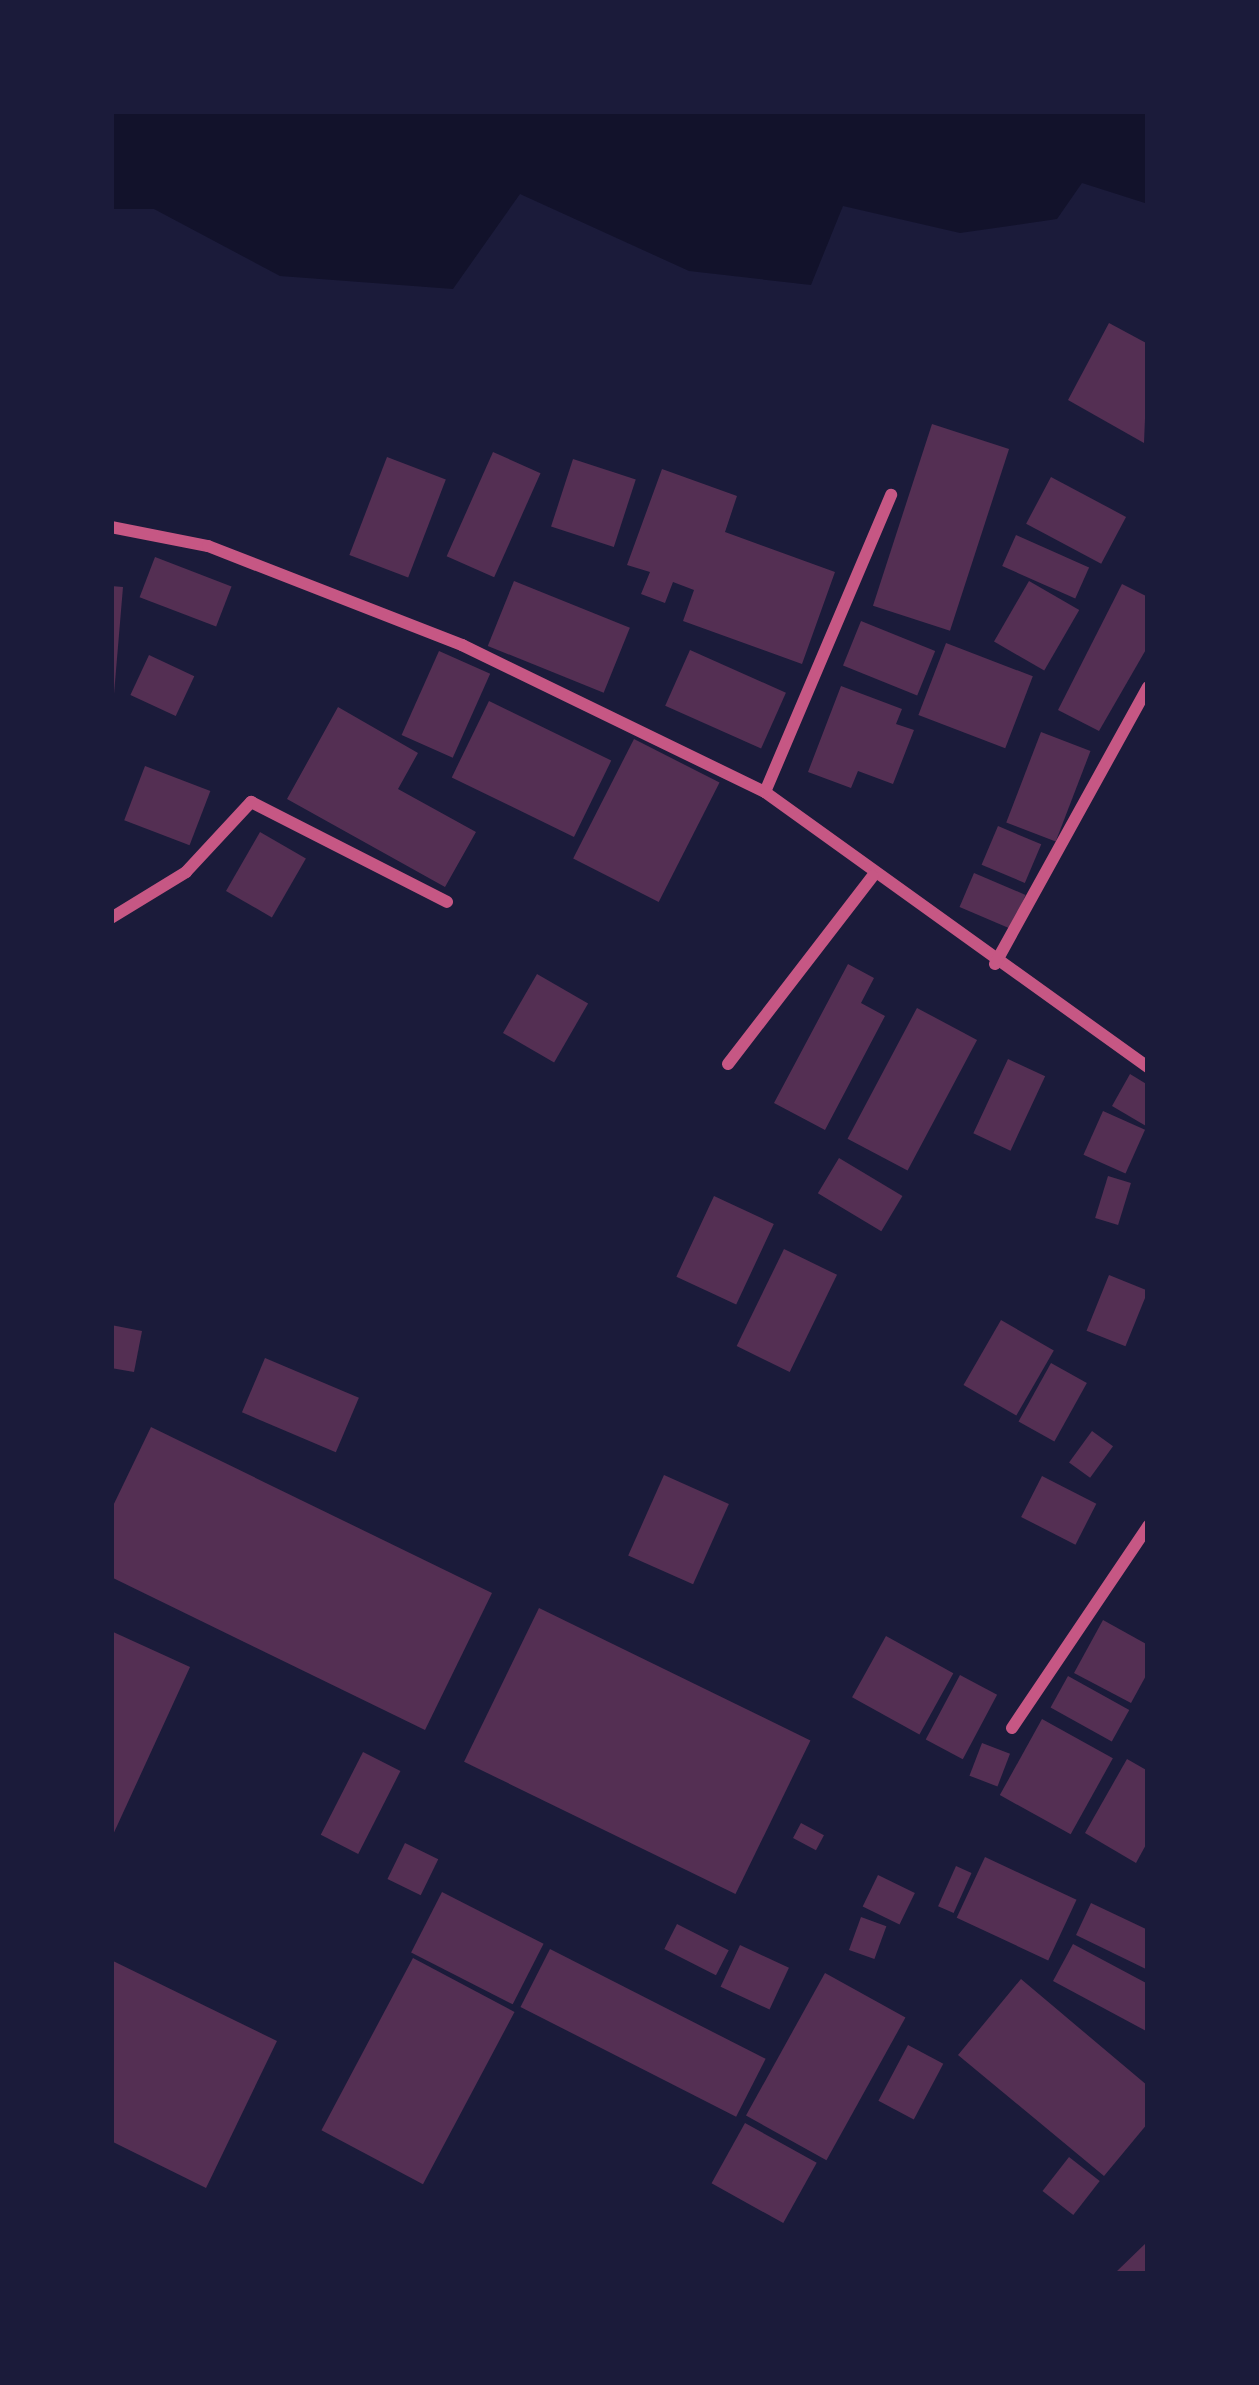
<!DOCTYPE html>
<style>
body{margin:0}
#map{position:relative;width:1259px;height:2385px;overflow:hidden;background:#1b1b3a;font-family:"Zilla Slab",serif}
div>[style]{position:absolute}
.water>*{inset:0;background:#12122b}
.building>*{inset:0;background:#542f53;transform-origin:0 0}
.minor>*{height:12px;margin:-6px;padding:0 6px;transform-origin:6px;border-radius:6px;background:#c65784}
span{translate:-50% -50%;white-space:nowrap;text-align:center;line-height:1.15;-webkit-text-stroke:9px #1b1b3a;paint-order:stroke}
.frame{position:absolute;inset:0;border:114px solid #1b1b3a;pointer-events:none}
</style>
<div id="map">
<div class="water">
<div style="clip-path:polygon(111px 111px,1148px 111px,1148px 204px,1082px 183px,1057px 219px,960px 233px,843px 206px,811px 285px,689px 271px,520px 194px,453px 289px,280px 276px,154px 209px,111px 209px)"></div>
</div>
<div class="building">
<div style="clip-path:polygon(1109px 323px,1148px 344px,1144px 443px,1068px 400px)"></div>
<div style="left:932px;top:424px;width:81px;height:191px;rotate:18deg"></div>
<div style="left:493px;top:452px;width:52px;height:114px;rotate:24deg"></div>
<div style="left:387px;top:457px;width:63px;height:105px;rotate:21deg"></div>
<div style="left:573px;top:459px;width:66px;height:71px;rotate:18deg"></div>
<div style="clip-path:polygon(662px 469px,737px 496px,725px 532px,835px 572px,802px 664px,683px 621px,694px 590px,673px 582px,665px 603px,641px 594px,650px 572px,627px 565px)"></div>
<div style="left:1051px;top:477px;width:85px;height:53px;rotate:28deg"></div>
<div style="left:1016px;top:535px;width:80px;height:34px;rotate:24deg"></div>
<div style="left:155px;top:557px;width:82px;height:43px;rotate:21deg"></div>
<div style="left:514px;top:581px;width:125px;height:70px;rotate:22deg"></div>
<div style="left:1029px;top:581px;width:58px;height:70px;rotate:30deg"></div>
<div style="clip-path:polygon(1122px 584px,1148px 597px,1148px 646px,1099px 731px,1058px 710px)"></div>
<div style="clip-path:polygon(111px 586px,123px 587px,114px 694px,111px 694px)"></div>
<div style="left:861px;top:621px;width:80px;height:48px;rotate:22deg"></div>
<div style="left:946px;top:643px;width:93px;height:77px;rotate:21deg"></div>
<div style="left:690px;top:650px;width:105px;height:61px;rotate:24deg"></div>
<div style="left:439px;top:651px;width:56px;height:92px;rotate:24deg"></div>
<div style="left:149px;top:655px;width:50px;height:44px;rotate:25deg"></div>
<div style="clip-path:polygon(841px 686px,902px 709px,896px 724px,914px 730px,893px 784px,858px 771px,851px 788px,808px 772px)"></div>
<div style="left:489px;top:701px;width:136px;height:85px;rotate:26deg"></div>
<div style="clip-path:polygon(338px 707px,418px 753px,398px 789px,476px 832px,445px 887px,287px 799px)"></div>
<div style="left:1041px;top:732px;width:53px;height:97px;rotate:21deg"></div>
<div style="left:634px;top:739px;width:96px;height:134px;rotate:27deg"></div>
<div style="left:145px;top:766px;width:70px;height:58px;rotate:21deg"></div>
<div style="left:998px;top:826px;width:47px;height:42px;rotate:23deg"></div>
<div style="left:260px;top:832px;width:53px;height:68px;rotate:30deg"></div>
<div style="left:974px;top:873px;width:56px;height:37px;rotate:23deg"></div>
<div style="clip-path:polygon(848px 964px,874px 978px,861px 1003px,885px 1016px,825px 1130px,774px 1103px)"></div>
<div style="left:537px;top:974px;width:59px;height:68px;rotate:30deg"></div>
<div style="left:917px;top:1008px;width:68px;height:148px;rotate:28deg"></div>
<div style="left:1008px;top:1059px;width:41px;height:82px;rotate:25deg"></div>
<div style="clip-path:polygon(1130px 1074px,1148px 1085px,1146px 1126px,1112px 1106px)"></div>
<div style="left:1103px;top:1111px;width:46px;height:48px;rotate:24deg"></div>
<div style="left:839px;top:1158px;width:74px;height:41px;rotate:31deg"></div>
<div style="left:1108px;top:1176px;width:24px;height:44px;rotate:17deg"></div>
<div style="left:714px;top:1196px;width:66px;height:89px;rotate:25deg"></div>
<div style="left:784px;top:1249px;width:59px;height:108px;rotate:26deg"></div>
<div style="left:1109px;top:1275px;width:42px;height:60px;rotate:22deg"></div>
<div style="left:1001px;top:1320px;width:61px;height:75px;rotate:30deg"></div>
<div style="clip-path:polygon(111px 1325px,142px 1331px,134px 1372px,111px 1368px)"></div>
<div style="left:265px;top:1358px;width:102px;height:59px;rotate:23deg"></div>
<div style="left:1051px;top:1363px;width:41px;height:67px;rotate:29deg"></div>
<div style="clip-path:polygon(151px 1427px,492px 1593px,425px 1730px,111px 1577px,111px 1510px)"></div>
<div style="left:1092px;top:1431px;width:26px;height:39px;rotate:36deg"></div>
<div style="left:664px;top:1475px;width:71px;height:88px;rotate:24deg"></div>
<div style="left:1042px;top:1476px;width:61px;height:46px;rotate:27deg"></div>
<div style="left:539px;top:1608px;width:302px;height:171px;rotate:26deg"></div>
<div style="clip-path:polygon(1103px 1620px,1148px 1645px,1148px 1672px,1131px 1703px,1074px 1673px)"></div>
<div style="clip-path:polygon(111px 1631px,190px 1667px,111px 1839px)"></div>
<div style="left:886px;top:1636px;width:77px;height:70px;rotate:29deg"></div>
<div style="left:960px;top:1675px;width:42px;height:73px;rotate:28deg"></div>
<div style="left:1068px;top:1676px;width:70px;height:36px;rotate:29deg"></div>
<div style="left:1042px;top:1719px;width:81px;height:87px;rotate:29deg"></div>
<div style="left:982px;top:1743px;width:30px;height:35px;rotate:21deg"></div>
<div style="left:363px;top:1752px;width:42px;height:93px;rotate:27deg"></div>
<div style="clip-path:polygon(1127px 1759px,1148px 1771px,1148px 1841px,1136px 1863px,1085px 1833px)"></div>
<div style="left:801px;top:1823px;width:26px;height:17px;rotate:28deg"></div>
<div style="left:405px;top:1843px;width:37px;height:40px;rotate:26deg"></div>
<div style="left:985px;top:1857px;width:101px;height:67px;rotate:25deg"></div>
<div style="left:956px;top:1866px;width:17px;height:44px;rotate:24deg"></div>
<div style="left:878px;top:1875px;width:41px;height:35px;rotate:26deg"></div>
<div style="left:442px;top:1892px;width:114px;height:68px;rotate:27deg"></div>
<div style="clip-path:polygon(1091px 1903px,1148px 1930px,1148px 1970px,1076px 1935px)"></div>
<div style="left:861px;top:1917px;width:27px;height:35px;rotate:20deg"></div>
<div style="left:677px;top:1924px;width:58px;height:28px;rotate:27deg"></div>
<div style="clip-path:polygon(1073px 1944px,1148px 1984px,1148px 2032px,1053px 1981px)"></div>
<div style="left:740px;top:1945px;width:54px;height:46px;rotate:25deg"></div>
<div style="left:550px;top:1949px;width:242px;height:65px;rotate:27deg"></div>
<div style="left:413px;top:1958px;width:115px;height:195px;rotate:28deg"></div>
<div style="clip-path:polygon(111px 1960px,277px 2041px,206px 2188px,111px 2141px)"></div>
<div style="left:825px;top:1973px;width:92px;height:163px;rotate:29deg"></div>
<div style="clip-path:polygon(1021px 1979px,1148px 2086px,1148px 2123px,1104px 2176px,958px 2055px)"></div>
<div style="left:908px;top:2045px;width:40px;height:63px;rotate:28deg"></div>
<div style="left:745px;top:2123px;width:82px;height:69px;rotate:29deg"></div>
<div style="left:1069px;top:2157px;width:39px;height:43px;rotate:38deg"></div>
<div style="clip-path:polygon(1148px 2241px,1148px 2274px,1114px 2274px)"></div>
</div>
<div class="minor">
<div style="left:111px;top:527px;width:99px;rotate:11.1deg"></div>
<div style="left:208px;top:546px;width:273px;rotate:21.3deg"></div>
<div style="left:462px;top:645px;width:337px;rotate:25.9deg"></div>
<div style="left:765px;top:792px;width:472px;rotate:35.7deg"></div>
<div style="left:765px;top:792px;width:323px;rotate:-67deg"></div>
<div style="left:111px;top:918px;width:88px;rotate:-31.5deg"></div>
<div style="left:186px;top:872px;width:96px;rotate:-47.1deg"></div>
<div style="left:251px;top:802px;width:220px;rotate:27deg"></div>
<div style="left:995px;top:964px;width:316px;rotate:-61.1deg"></div>
<div style="left:728px;top:1064px;width:237px;rotate:-52.4deg"></div>
<div style="left:1012px;top:1728px;width:244px;rotate:-56deg"></div>
</div>
<div class="frame"></div>
</div>
